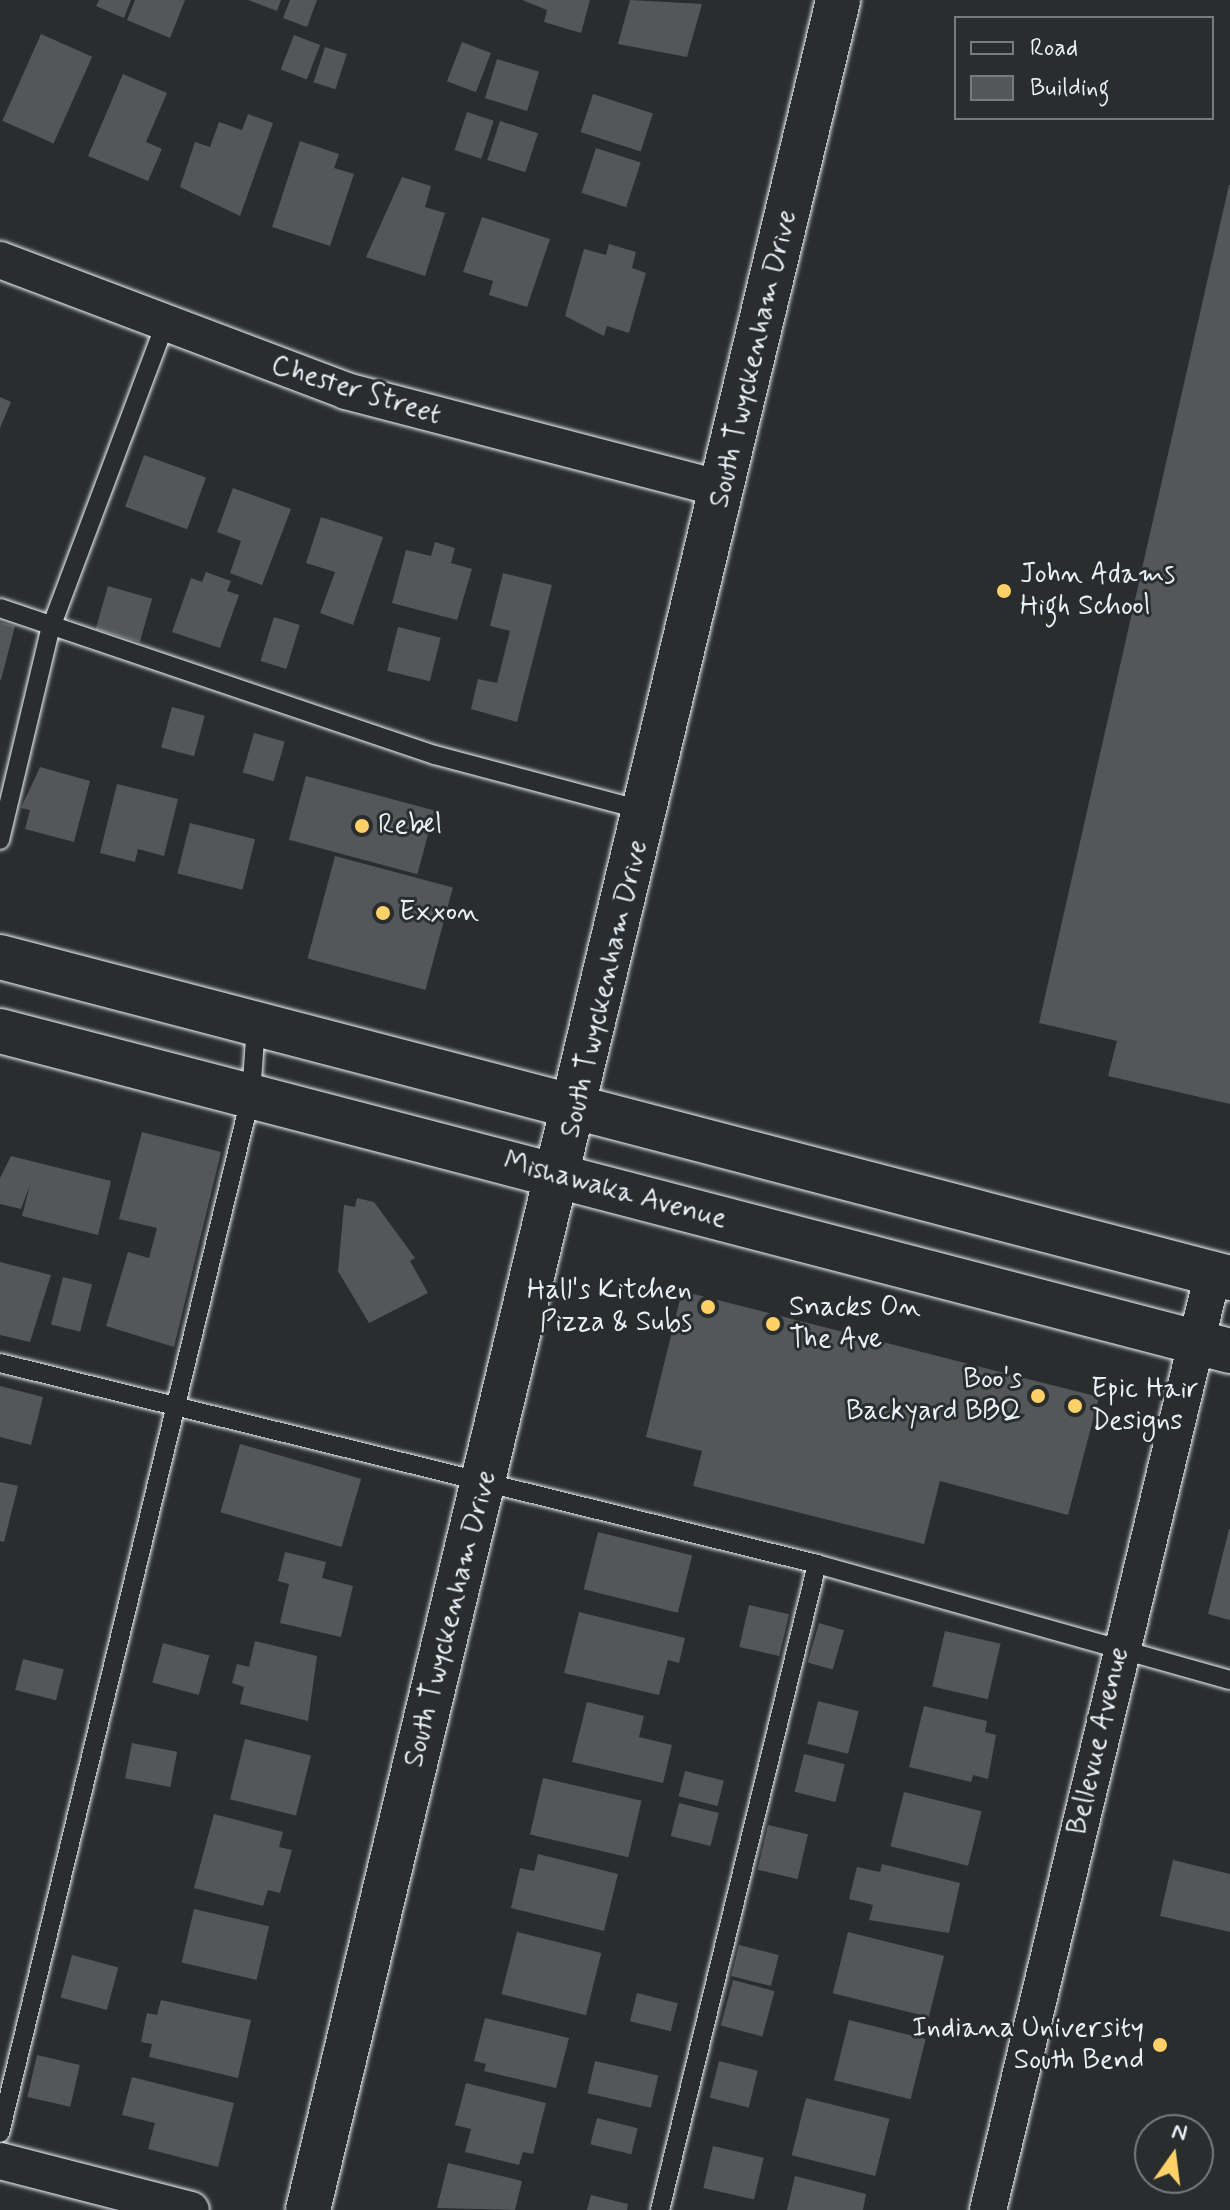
<!DOCTYPE html>
<style>
body{margin:0}
#map{position:relative;width:1230px;height:2210px;overflow:hidden;background:#2a2d2e;font-family:Mynerve,sans-serif}
div>[style]{position:absolute}
.building>*{inset:0;background:#535759;transform-origin:0 0}
.roads{filter:drop-shadow(0 0 2px #e8f1f8) drop-shadow(0 0 2px #e8f1f8)}
.lane>*{height:18px;margin:-9px;padding:0 9px;transform-origin:9px;border-radius:9px;background:#2a2d2e}
.street>*{height:36px;margin:-18px;padding:0 18px;transform-origin:18px;border-radius:18px;background:#2a2d2e}
.secondary>*{height:44px;margin:-22px;padding:0 22px;transform-origin:22px;border-radius:22px;background:#2a2d2e}
.dots>*{width:22px;height:22px;translate:-50% -50%;box-sizing:border-box;border:4px solid #2a2d2e;border-radius:50%}
span{translate:-50% -50%;white-space:nowrap;text-align:center;line-height:1.15;-webkit-text-stroke:6px #2a2d2e;paint-order:stroke}
.street-label{font-size:28px;color:#e8f1f8}
.poi-label{font-size:28px;color:#e8f1f8}
.left{translate:0 -50%;text-align:left}
.right{translate:-100% -50%;text-align:right}
.legend{position:absolute;left:954px;top:16px;width:260px;height:104px;box-sizing:border-box;background:#2a2d2e;border:2px solid #767b7f;margin:0;padding:10px 14px;list-style:none;font-size:24px;color:#e8f1f8}
.legend li{display:flex;align-items:center;gap:16px;height:40px}
.legend b{width:40px;border:2px solid #767b7f}
.north{position:absolute;left:1134px;top:2114px;width:80px;height:80px;box-sizing:border-box;background:#2a2d2e;border:2px solid #767b7f;border-radius:50%;rotate:14deg;font-size:22px;font-weight:700;line-height:32px;text-align:center;color:#e8f1f8}
.north::after{content:'';display:block;margin:auto;width:28px;height:36px;background:#ffd166;clip-path:polygon(50% 0,100% 100%,50% 72%,0 100%)}
</style>
<div id="map">
<div class="building">
<div style="clip-path:polygon(99px 0,131px 0,124px 18px,96px 6px)"></div>
<div style="clip-path:polygon(135px 0,185px 0,170px 38px,127px 20px)"></div>
<div style="clip-path:polygon(248px 0,281px 0,277px 11px)"></div>
<div style="clip-path:polygon(290px 0,317px 0,307px 27px,283px 18px)"></div>
<div style="clip-path:polygon(522px 0,590px 0,581px 33px,544px 22px,547px 10px)"></div>
<div style="clip-path:polygon(630px 0,702px 4px,687px 57px,618px 44px)"></div>
<div style="left:41px;top:34px;width:56px;height:95px;rotate:24deg"></div>
<div style="left:294px;top:35px;width:28px;height:37px;rotate:21deg"></div>
<div style="left:462px;top:42px;width:31px;height:42px;rotate:21deg"></div>
<div style="left:325px;top:47px;width:23px;height:37px;rotate:18deg"></div>
<div style="left:497px;top:59px;width:44px;height:41px;rotate:17deg"></div>
<div style="clip-path:polygon(123px 74px,167px 93px,146px 142px,162px 149px,148px 181px,88px 156px)"></div>
<div style="left:593px;top:94px;width:63px;height:40px;rotate:18deg"></div>
<div style="left:467px;top:112px;width:28px;height:40px;rotate:18deg"></div>
<div style="clip-path:polygon(248px 114px,273px 123px,240px 216px,180px 187px,195px 142px,210px 147px,219px 122px,242px 130px)"></div>
<div style="left:500px;top:121px;width:40px;height:41px;rotate:18deg"></div>
<div style="clip-path:polygon(300px 141px,339px 154px,334px 168px,354px 174px,330px 246px,272px 227px)"></div>
<div style="left:596px;top:148px;width:47px;height:47px;rotate:18deg"></div>
<div style="clip-path:polygon(402px 177px,431px 186px,425px 207px,445px 213px,425px 276px,366px 257px)"></div>
<div style="clip-path:polygon(1229px 185px,1230px 185px,1230px 1104px,1108px 1076px,1117px 1041px,1039px 1023px)"></div>
<div style="clip-path:polygon(482px 217px,550px 239px,527px 307px,489px 295px,493px 281px,463px 272px)"></div>
<div style="clip-path:polygon(609px 244px,636px 252px,632px 268px,646px 273px,629px 333px,607px 326px,604px 336px,565px 316px,584px 249px,606px 255px)"></div>
<div style="clip-path:polygon(0 397px,11px 402px,0 428px)"></div>
<div style="left:144px;top:455px;width:66px;height:55px;rotate:20deg"></div>
<div style="clip-path:polygon(233px 488px,291px 509px,262px 585px,230px 573px,241px 541px,217px 532px)"></div>
<div style="clip-path:polygon(321px 517px,383px 537px,353px 625px,320px 613px,335px 572px,306px 563px)"></div>
<div style="clip-path:polygon(435px 542px,455px 548px,451px 563px,472px 569px,457px 620px,392px 603px,406px 550px,431px 556px)"></div>
<div style="clip-path:polygon(206px 572px,231px 581px,227px 591px,239px 595px,220px 648px,172px 632px,191px 578px,202px 582px)"></div>
<div style="clip-path:polygon(503px 573px,552px 585px,517px 722px,471px 709px,478px 679px,497px 683px,510px 631px,490px 626px)"></div>
<div style="left:108px;top:586px;width:46px;height:45px;rotate:16deg"></div>
<div style="left:274px;top:617px;width:27px;height:46px;rotate:17deg"></div>
<div style="clip-path:polygon(0 622px,15px 626px,1px 680px,0 679px)"></div>
<div style="left:398px;top:627px;width:44px;height:45px;rotate:14deg"></div>
<div style="left:172px;top:707px;width:34px;height:42px;rotate:15deg"></div>
<div style="left:254px;top:733px;width:32px;height:41px;rotate:16deg"></div>
<div style="clip-path:polygon(40px 767px,90px 781px,74px 842px,25px 829px,30px 810px,21px 808px)"></div>
<div style="left:306px;top:776px;width:133px;height:66px;rotate:15deg"></div>
<div style="clip-path:polygon(117px 784px,178px 799px,164px 856px,138px 849px,135px 862px,100px 853px)"></div>
<div style="left:190px;top:823px;width:67px;height:52px;rotate:14deg"></div>
<div style="left:335px;top:856px;width:122px;height:106px;rotate:15deg"></div>
<div style="clip-path:polygon(142px 1132px,221px 1152px,174px 1347px,106px 1326px,128px 1252px,149px 1258px,157px 1228px,119px 1219px)"></div>
<div style="clip-path:polygon(11px 1156px,111px 1181px,98px 1235px,22px 1216px,30px 1185px,21px 1209px,0 1204px,0 1178px)"></div>
<div style="clip-path:polygon(357px 1198px,374px 1202px,415px 1258px,410px 1261px,428px 1293px,369px 1323px,338px 1271px,344px 1205px,355px 1207px)"></div>
<div style="clip-path:polygon(0 1262px,51px 1275px,30px 1342px,0 1335px)"></div>
<div style="left:63px;top:1277px;width:30px;height:49px;rotate:14deg"></div>
<div style="clip-path:polygon(682px 1291px,1099px 1397px,1068px 1515px,940px 1481px,924px 1544px,693px 1486px,702px 1451px,646px 1437px)"></div>
<div style="clip-path:polygon(0 1386px,43px 1397px,31px 1445px,0 1437px)"></div>
<div style="left:240px;top:1444px;width:126px;height:71px;rotate:16deg"></div>
<div style="clip-path:polygon(0 1482px,18px 1486px,4px 1542px,0 1541px)"></div>
<div style="clip-path:polygon(1229px 1529px,1230px 1529px,1230px 1620px,1208px 1614px)"></div>
<div style="left:598px;top:1532px;width:97px;height:59px;rotate:14deg"></div>
<div style="clip-path:polygon(285px 1552px,326px 1562px,322px 1578px,353px 1586px,341px 1637px,280px 1623px,289px 1584px,278px 1581px)"></div>
<div style="left:749px;top:1605px;width:41px;height:43px;rotate:13deg"></div>
<div style="clip-path:polygon(579px 1612px,685px 1638px,679px 1663px,668px 1660px,659px 1695px,564px 1673px)"></div>
<div style="left:819px;top:1623px;width:26px;height:41px;rotate:16deg"></div>
<div style="left:945px;top:1631px;width:57px;height:57px;rotate:13deg"></div>
<div style="clip-path:polygon(255px 1641px,317px 1656px,308px 1721px,240px 1704px,244px 1687px,232px 1683px,237px 1664px,249px 1667px)"></div>
<div style="left:163px;top:1643px;width:48px;height:41px;rotate:15deg"></div>
<div style="left:23px;top:1659px;width:42px;height:32px;rotate:14deg"></div>
<div style="left:818px;top:1701px;width:42px;height:44px;rotate:14deg"></div>
<div style="clip-path:polygon(587px 1702px,644px 1716px,639px 1737px,672px 1745px,663px 1783px,572px 1762px)"></div>
<div style="clip-path:polygon(924px 1706px,987px 1721px,985px 1732px,996px 1735px,988px 1779px,973px 1775px,971px 1782px,909px 1767px)"></div>
<div style="left:245px;top:1739px;width:68px;height:62px;rotate:14deg"></div>
<div style="left:132px;top:1743px;width:46px;height:36px;rotate:11deg"></div>
<div style="left:804px;top:1754px;width:42px;height:39px;rotate:14deg"></div>
<div style="left:685px;top:1771px;width:40px;height:26px;rotate:14deg"></div>
<div style="left:543px;top:1778px;width:101px;height:58px;rotate:13deg"></div>
<div style="left:904px;top:1792px;width:80px;height:56px;rotate:14deg"></div>
<div style="left:679px;top:1803px;width:41px;height:34px;rotate:14deg"></div>
<div style="clip-path:polygon(214px 1814px,283px 1832px,279px 1847px,292px 1850px,280px 1893px,268px 1890px,263px 1906px,194px 1888px)"></div>
<div style="left:768px;top:1825px;width:41px;height:46px;rotate:13deg"></div>
<div style="clip-path:polygon(538px 1854px,618px 1874px,604px 1931px,511px 1908px,520px 1868px,534px 1871px)"></div>
<div style="clip-path:polygon(1173px 1860px,1230px 1874px,1230px 1932px,1160px 1916px)"></div>
<div style="clip-path:polygon(882px 1864px,960px 1883px,949px 1933px,869px 1920px,873px 1905px,849px 1899px,857px 1867px,880px 1872px)"></div>
<div style="left:194px;top:1909px;width:77px;height:55px;rotate:13deg"></div>
<div style="left:517px;top:1932px;width:87px;height:64px;rotate:14deg"></div>
<div style="left:848px;top:1932px;width:99px;height:63px;rotate:14deg"></div>
<div style="left:739px;top:1945px;width:41px;height:32px;rotate:14deg"></div>
<div style="left:72px;top:1955px;width:48px;height:44px;rotate:15deg"></div>
<div style="left:733px;top:1980px;width:43px;height:47px;rotate:15deg"></div>
<div style="left:637px;top:1993px;width:42px;height:29px;rotate:14deg"></div>
<div style="clip-path:polygon(161px 2000px,251px 2020px,238px 2078px,149px 2057px,152px 2044px,141px 2042px,147px 2013px,157px 2015px)"></div>
<div style="clip-path:polygon(485px 2018px,569px 2038px,556px 2088px,484px 2071px,486px 2064px,474px 2061px)"></div>
<div style="left:849px;top:2020px;width:79px;height:62px;rotate:14deg"></div>
<div style="left:37px;top:2055px;width:44px;height:43px;rotate:13deg"></div>
<div style="left:595px;top:2061px;width:65px;height:33px;rotate:13deg"></div>
<div style="left:719px;top:2061px;width:40px;height:38px;rotate:14deg"></div>
<div style="clip-path:polygon(132px 2077px,234px 2103px,218px 2167px,148px 2149px,155px 2123px,122px 2115px)"></div>
<div style="clip-path:polygon(466px 2083px,546px 2103px,533px 2154px,523px 2152px,519px 2165px,465px 2152px,471px 2129px,455px 2125px)"></div>
<div style="left:806px;top:2098px;width:86px;height:59px;rotate:14deg"></div>
<div style="left:597px;top:2118px;width:42px;height:27px;rotate:14deg"></div>
<div style="left:713px;top:2146px;width:52px;height:43px;rotate:13deg"></div>
<div style="clip-path:polygon(448px 2163px,522px 2181px,515px 2210px,437px 2208px)"></div>
<div style="clip-path:polygon(795px 2176px,866px 2194px,863px 2210px,787px 2210px)"></div>
<div style="clip-path:polygon(591px 2195px,628px 2204px,627px 2210px,587px 2210px)"></div>
</div>
<div class="roads">
<div class="lane">
<div style="left:0;top:608px;width:459px;rotate:18.7deg"></div>
<div style="left:435px;top:755px;width:218px;rotate:14.9deg"></div>
<div style="left:0;top:840px;width:216px;rotate:-76.6deg"></div>
<div style="left:50px;top:630px;width:324px;rotate:-69.4deg"></div>
<div style="left:0;top:1363px;width:841px;rotate:13.82deg"></div>
<div style="left:817px;top:1564px;width:429px;rotate:15.7deg"></div>
<div style="left:0;top:2133px;width:1068px;rotate:-76.41deg"></div>
<div style="left:251px;top:1095px;width:70px;rotate:-85.9deg"></div>
<div style="left:660px;top:2210px;width:665px;rotate:-76.34deg"></div>
</div>
<div class="street">
<div style="left:0;top:260px;width:370px;rotate:20.7deg"></div>
<div style="left:346px;top:391px;width:390px;rotate:14.6deg"></div>
<div style="left:0;top:2161px;width:197px;rotate:14.4deg"></div>
<div style="left:988px;top:2210px;width:964px;rotate:-76.5deg"></div>
</div>
<div class="secondary">
<div style="left:0;top:957px;width:1271px;rotate:14.63deg"></div>
<div style="left:0;top:1031px;width:1271px;rotate:14.58deg"></div>
<div style="left:308px;top:2210px;width:2273px;rotate:-76.51deg"></div>
</div>
</div>
<div class="dots">
<div style="left:1004px;top:591px;background:#ffd166"></div>
<div style="left:362px;top:826px;background:#ffd166"></div>
<div style="left:383px;top:913px;background:#ffd166"></div>
<div style="left:708px;top:1307px;background:#ffd166"></div>
<div style="left:773px;top:1324px;background:#ffd166"></div>
<div style="left:1038px;top:1396px;background:#ffd166"></div>
<div style="left:1075px;top:1406px;background:#ffd166"></div>
<div style="left:1160px;top:2045px;background:#ffd166"></div>
</div>
<div class="street-label">
<span style="left:754px;top:359px;rotate:-77deg">South Twyckenham Drive</span>
<span style="left:356px;top:391px;rotate:17deg">Chester Street</span>
<span style="left:605px;top:989px;rotate:-77deg">South Twyckenham Drive</span>
<span style="left:615px;top:1191px;rotate:15deg">Mishawaka Avenue</span>
<span style="left:451px;top:1619px;rotate:-76deg">South Twyckenham Drive</span>
<span style="left:1099px;top:1741px;rotate:-77deg">Bellevue Avenue</span>
</div>
<div class="poi-label">
<span class="left" style="left:1020px;top:591px">John Adams<br>High School</span>
<span class="left" style="left:378px;top:826px">Rebel</span>
<span class="left" style="left:399px;top:913px">Exxon</span>
<span class="right" style="left:692px;top:1307px">Hall's Kitchen<br>Pizza &amp; Subs</span>
<span class="left" style="left:789px;top:1324px">Snacks On<br>The Ave</span>
<span class="right" style="left:1022px;top:1396px">Boo's<br>Backyard BBQ</span>
<span class="left" style="left:1091px;top:1406px">Epic Hair<br>Designs</span>
<span class="right" style="left:1144px;top:2045px">Indiana University<br>South Bend</span>
</div>
<ul class="legend">
<li><b style="height:10px;background:#2a2d2e"></b>Road</li>
<li><b style="height:22px;background:#535759"></b>Building</li>
</ul>
<div class="north">N</div>
</div>
